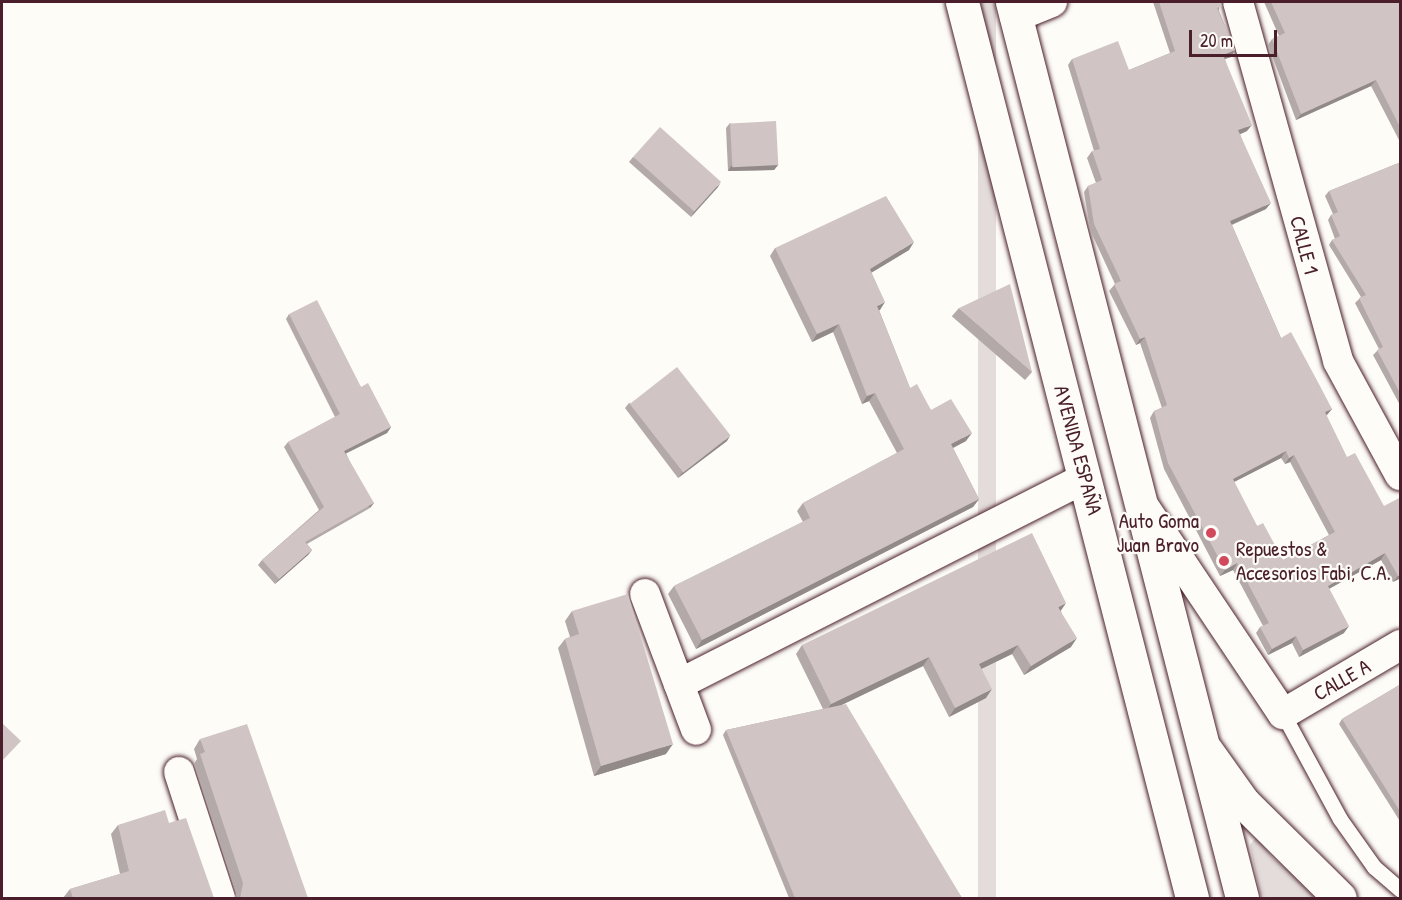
<!DOCTYPE html>
<meta charset="utf-8">
<style>
body{margin:0}
#map{position:relative;width:1402px;height:900px;overflow:hidden;background:#fdfcf7;font-family:"Patrick Hand",sans-serif}
div>[style]{position:absolute}
.green>*{inset:0;background:#e3dcda;transform-origin:0 0}
.roads{filter:drop-shadow(0 0 2px #4a1f2b) drop-shadow(0 0 2px #4a1f2b)}
.service>*{height:15px;margin:-7.5px;padding:0 7.5px;transform-origin:7.5px;border-radius:7.5px;background:#fdfcf7}
.minor>*{height:30px;margin:-15px;padding:0 15px;transform-origin:15px;border-radius:15px;background:#fdfcf7}
.secondary>*{height:33px;margin:-16.5px;padding:0 16.5px;transform-origin:16.5px;border-radius:16.5px;background:#fdfcf7}
.primary>*{height:33px;margin:-16.5px;padding:0 16.5px;transform-origin:16.5px;border-radius:16.5px;background:#fdfcf7}
.wall>*{inset:0;background:#b3a9a9;transform-origin:0 0}
.shaded-wall>*{inset:0;background:#928a89;transform-origin:0 0}
.building>*{inset:0;background:#d0c5c4;transform-origin:0 0}
.dots>*{width:16px;height:16px;translate:-50% -50%;box-sizing:border-box;border:3px solid #fdfcf7;border-radius:50%}
span{translate:-50% -50%;white-space:nowrap;text-align:center;line-height:1.15;-webkit-text-stroke:4.5px #fdfcf7;paint-order:stroke}
.street-label{font-size:21px;color:#4a1f2b}
.poi-label{font-size:21px;color:#4a1f2b}
.right{translate:-100% -50%;text-align:right}
.left{translate:0 -50%;text-align:left}
.frame{position:absolute;inset:0;border:3px solid #4a1f2b;pointer-events:none}
.scale{position:absolute;left:1189px;top:30px;width:88px;height:27px;box-sizing:border-box;border:3px solid #4a1f2b;border-top:0;padding-left:8px;font-size:18px;line-height:21px;white-space:nowrap;color:#4a1f2b;-webkit-text-stroke:4px #fdfcf7;paint-order:stroke}
</style>
<div id="map">
<div class="green">
<div style="left:978px;top:2px;width:18px;height:925px"></div>
<div style="clip-path:polygon(1256px 837px,1273px 858px,1321px 898px,1261px 898px,1250px 845px)"></div>
</div>
<div class="roads">
<div class="service">
<div style="left:1283px;top:714px;width:119px;rotate:61.5deg"></div>
<div style="left:1340px;top:819px;width:59px;rotate:54.7deg"></div>
<div style="left:1374px;top:867px;width:35px;rotate:41deg"></div>
</div>
<div class="minor">
<div style="left:1238px;top:2px;width:373px;rotate:74.4deg"></div>
<div style="left:1338px;top:361px;width:130px;rotate:61.5deg"></div>
<div style="left:1015px;top:17px;width:40px;rotate:-22deg"></div>
<div style="left:1145px;top:508px;width:248px;rotate:56.2deg"></div>
<div style="left:1283px;top:714px;width:136px;rotate:-30.5deg"></div>
<div style="left:645px;top:594px;width:145px;rotate:69.4deg"></div>
<div style="left:679px;top:684px;width:455px;rotate:-26.9deg"></div>
<div style="left:179px;top:772px;width:133px;rotate:72deg"></div>
</div>
<div class="secondary">
<div style="left:962px;top:2px;width:925px;rotate:75.6deg"></div>
<div style="left:1012px;top:2px;width:925px;rotate:75.6deg"></div>
</div>
<div class="primary">
<div style="left:1206px;top:750px;width:64px;rotate:54.6deg"></div>
<div style="left:1243px;top:802px;width:136px;rotate:44.7deg"></div>
</div>
</div>
<div class="wall">
<div style="clip-path:polygon(evenodd,1153px 2px,1220px 2px,1219px 11px,1235px 50px,1231px 57px,1225px 59px,1247px 131px,1240px 134px,1266px 209px,1232px 225px,1281px 338px,1332px 409px,1326px 415px,1401px 578px,1393px 582px,1381px 560px,1329px 589px,1344px 633px,1299px 657px,1292px 643px,1268px 655px,1256px 633px,1260px 627px,1263px 626px,1233px 570px,1220px 576px,1164px 469px,1150px 418px,1154px 411px,1162px 408px,1140px 343px,1136px 345px,1109px 291px,1115px 284px,1090px 230px,1084px 192px,1088px 186px,1096px 183px,1087px 158px,1092px 151px,1094px 151px,1068px 65px,1072px 59px,1129px 70px,1170px 53px,1153px 2px,1281px 458px,1285px 464px,1290px 462px,1329px 535px,1283px 560px,1257px 526px,1234px 482px,1281px 458px)"></div>
<div style="clip-path:polygon(1264px 2px,1401px 2px,1401px 139px,1399px 140px,1371px 86px,1296px 120px,1268px 45px,1272px 39px,1279px 36px)"></div>
<div style="clip-path:polygon(730px 123px,778px 165px,774px 170px,728px 171px,726px 128px)"></div>
<div style="clip-path:polygon(633px 157px,718px 187px,691px 217px,629px 162px)"></div>
<div style="clip-path:polygon(1401px 162px,1401px 407px,1373px 355px,1379px 349px,1355px 303px,1361px 297px,1329px 245px,1332px 240px,1335px 239px,1328px 220px,1331px 215px,1333px 214px,1325px 196px,1329px 191px)"></div>
<div style="clip-path:polygon(775px 248px,909px 250px,871px 273px,879px 310px,910px 388px,931px 410px,966px 441px,953px 448px,979px 499px,973px 507px,696px 649px,668px 594px,674px 586px,803px 522px,797px 511px,803px 503px,897px 453px,869px 401px,862px 404px,833px 332px,812px 342px,770px 256px)"></div>
<div style="left:959px;top:308px;width:97px;height:11px;rotate:41deg"></div>
<div style="clip-path:polygon(289px 314px,361px 387px,391px 427px,387px 433px,346px 453px,370px 508px,307px 544px,312px 550px,308px 555px,275px 584px,258px 565px,262px 560px,319px 510px,284px 447px,288px 442px,335px 417px,286px 319px)"></div>
<div style="clip-path:polygon(629px 403px,727px 441px,678px 478px,625px 408px)"></div>
<div style="clip-path:polygon(572px 611px,666px 754px,594px 776px,558px 648px,565px 639px,570px 637px,565px 621px)"></div>
<div style="clip-path:polygon(1061px 611px,1071px 647px,1024px 675px,1012px 654px,981px 669px,986px 698px,949px 717px,923px 666px,841px 705px,962px 898px,789px 898px,723px 735px,726px 730px,823px 709px,796px 654px,802px 645px)"></div>
<div style="clip-path:polygon(1401px 684px,1401px 823px,1339px 724px,1342px 719px)"></div>
<div style="clip-path:polygon(200px 739px,308px 898px,235px 898px,236px 893px,194px 764px,197px 759px,194px 749px)"></div>
<div style="clip-path:polygon(169px 823px,214px 898px,63px 898px,70px 889px,120px 874px,111px 834px,118px 825px)"></div>
</div>
<div class="shaded-wall">
<div style="clip-path:polygon(1235px 50px,1231px 57px,1219px 61px,1223px 55px)"></div>
<div style="clip-path:polygon(1376px 80px,1371px 86px,1296px 120px,1301px 114px)"></div>
<div style="clip-path:polygon(1252px 125px,1247px 131px,1234px 137px,1238px 130px)"></div>
<div style="clip-path:polygon(778px 165px,774px 170px,728px 171px,731px 166px)"></div>
<div style="clip-path:polygon(721px 182px,718px 187px,691px 217px,694px 212px)"></div>
<div style="clip-path:polygon(1271px 203px,1266px 209px,1226px 227px,1230px 221px)"></div>
<div style="clip-path:polygon(914px 242px,909px 250px,864px 277px,870px 269px)"></div>
<div style="clip-path:polygon(885px 302px,880px 310px,872px 314px,877px 306px)"></div>
<div style="clip-path:polygon(839px 324px,833px 332px,812px 342px,817px 334px)"></div>
<div style="clip-path:polygon(1145px 337px,1140px 343px,1136px 345px,1140px 339px)"></div>
<div style="clip-path:polygon(875px 393px,869px 401px,862px 404px,867px 396px)"></div>
<div style="clip-path:polygon(1332px 409px,1327px 415px,1320px 418px,1325px 412px)"></div>
<div style="clip-path:polygon(391px 427px,387px 433px,341px 456px,344px 451px)"></div>
<div style="clip-path:polygon(972px 433px,966px 441px,945px 452px,951px 444px)"></div>
<div style="clip-path:polygon(730px 436px,727px 441px,678px 478px,682px 473px)"></div>
<div style="clip-path:polygon(1286px 451px,1281px 458px,1228px 485px,1233px 479px)"></div>
<div style="clip-path:polygon(1294px 455px,1290px 462px,1285px 464px,1289px 458px)"></div>
<div style="clip-path:polygon(979px 499px,973px 507px,696px 649px,702px 640px)"></div>
<div style="left:374px;top:503px;width:6px;height:79px;rotate:129deg"></div>
<div style="clip-path:polygon(312px 550px,308px 555px,275px 584px,279px 579px)"></div>
<div style="clip-path:polygon(1385px 553px,1381px 560px,1323px 592px,1328px 586px)"></div>
<div style="clip-path:polygon(1237px 563px,1233px 570px,1220px 576px,1225px 570px)"></div>
<div style="clip-path:polygon(1401px 575px,1401px 578px,1393px 582px,1398px 576px)"></div>
<div style="clip-path:polygon(1066px 603px,1060px 612px,1058px 607px)"></div>
<div style="clip-path:polygon(1349px 626px,1344px 633px,1299px 657px,1303px 650px)"></div>
<div style="clip-path:polygon(1296px 636px,1292px 643px,1268px 655px,1272px 649px)"></div>
<div style="clip-path:polygon(1077px 638px,1071px 647px,1024px 675px,1031px 666px)"></div>
<div style="clip-path:polygon(1018px 645px,1012px 654px,973px 673px,979px 664px)"></div>
<div style="clip-path:polygon(929px 657px,923px 666px,825px 713px,831px 704px)"></div>
<div style="clip-path:polygon(992px 689px,986px 698px,949px 717px,955px 708px)"></div>
<div style="clip-path:polygon(673px 744px,666px 754px,594px 776px,601px 766px)"></div>
</div>
<div class="building">
<div style="clip-path:polygon(evenodd,1159px 2px,1220px 2px,1222px 6px,1217px 8px,1235px 50px,1223px 55px,1252px 125px,1238px 130px,1271px 203px,1230px 221px,1281px 338px,1291px 332px,1320px 386px,1332px 409px,1325px 412px,1347px 457px,1355px 453px,1384px 506px,1401px 497px,1401px 575px,1398px 576px,1385px 553px,1328px 586px,1349px 626px,1303px 650px,1296px 636px,1272px 649px,1260px 627px,1269px 623px,1237px 563px,1225px 570px,1168px 463px,1154px 411px,1167px 405px,1145px 337px,1140px 339px,1114px 284px,1121px 281px,1094px 224px,1088px 186px,1102px 180px,1092px 151px,1100px 149px,1072px 59px,1118px 41px,1129px 70px,1175px 51px,1159px 2px,1286px 451px,1289px 458px,1294px 455px,1335px 532px,1283px 560px,1263px 523px,1257px 526px,1233px 479px,1286px 451px)"></div>
<div style="clip-path:polygon(1271px 2px,1401px 2px,1401px 129px,1376px 80px,1301px 114px,1272px 39px,1285px 33px)"></div>
<div style="left:776px;top:121px;width:44px;height:46px;rotate:87deg"></div>
<div style="left:660px;top:127px;width:82px;height:40px;rotate:42deg"></div>
<div style="clip-path:polygon(1401px 162px,1401px 395px,1377px 350px,1383px 347px,1359px 298px,1366px 295px,1332px 240px,1340px 236px,1331px 215px,1338px 212px,1329px 191px)"></div>
<div style="clip-path:polygon(886px 196px,914px 242px,870px 269px,885px 302px,877px 306px,910px 388px,917px 384px,931px 410px,951px 399px,972px 433px,951px 444px,979px 499px,702px 640px,674px 586px,810px 518px,803px 503px,904px 449px,875px 393px,867px 396px,839px 324px,817px 334px,775px 248px)"></div>
<div style="clip-path:polygon(1010px 284px,1032px 372px,959px 308px)"></div>
<div style="clip-path:polygon(317px 300px,361px 387px,368px 383px,391px 427px,344px 451px,374px 503px,305px 542px,312px 550px,279px 579px,262px 560px,324px 507px,288px 442px,340px 414px,289px 314px)"></div>
<div style="left:677px;top:367px;width:87px;height:60px;rotate:52deg"></div>
<div style="clip-path:polygon(1032px 533px,1066px 603px,1058px 607px,1077px 638px,1031px 666px,1018px 645px,979px 664px,992px 689px,955px 708px,929px 657px,831px 704px,802px 645px)"></div>
<div style="clip-path:polygon(628px 594px,673px 744px,601px 766px,565px 639px,579px 634px,572px 611px)"></div>
<div style="clip-path:polygon(1401px 684px,1401px 813px,1342px 719px)"></div>
<div style="clip-path:polygon(846px 704px,962px 898px,795px 898px,726px 730px)"></div>
<div style="clip-path:polygon(2px 723px,21px 741px,2px 761px)"></div>
<div style="clip-path:polygon(247px 724px,308px 898px,240px 898px,243px 883px,200px 754px,205px 752px,200px 739px)"></div>
<div style="clip-path:polygon(165px 810px,169px 823px,186px 818px,214px 898px,73px 898px,70px 889px,129px 871px,118px 825px)"></div>
</div>
<div class="dots">
<div style="left:1211px;top:533px;background:#d1495b"></div>
<div style="left:1224px;top:561px;background:#d1495b"></div>
</div>
<div class="street-label">
<span style="left:1304px;top:245px;rotate:75deg">CALLE 1</span>
<span style="left:1078px;top:450px;rotate:75deg">AVENIDA ESPAÑA</span>
<span style="left:1342px;top:680px;rotate:-30deg">CALLE A</span>
</div>
<div class="poi-label">
<span class="right" style="left:1199px;top:533px">Auto Goma<br>Juan Bravo</span>
<span class="left" style="left:1236px;top:561px">Repuestos &amp;<br>Accesorios Fabi, C.A.</span>
</div>
<div class="frame"></div>
<div class="scale">20 m</div>
</div>
